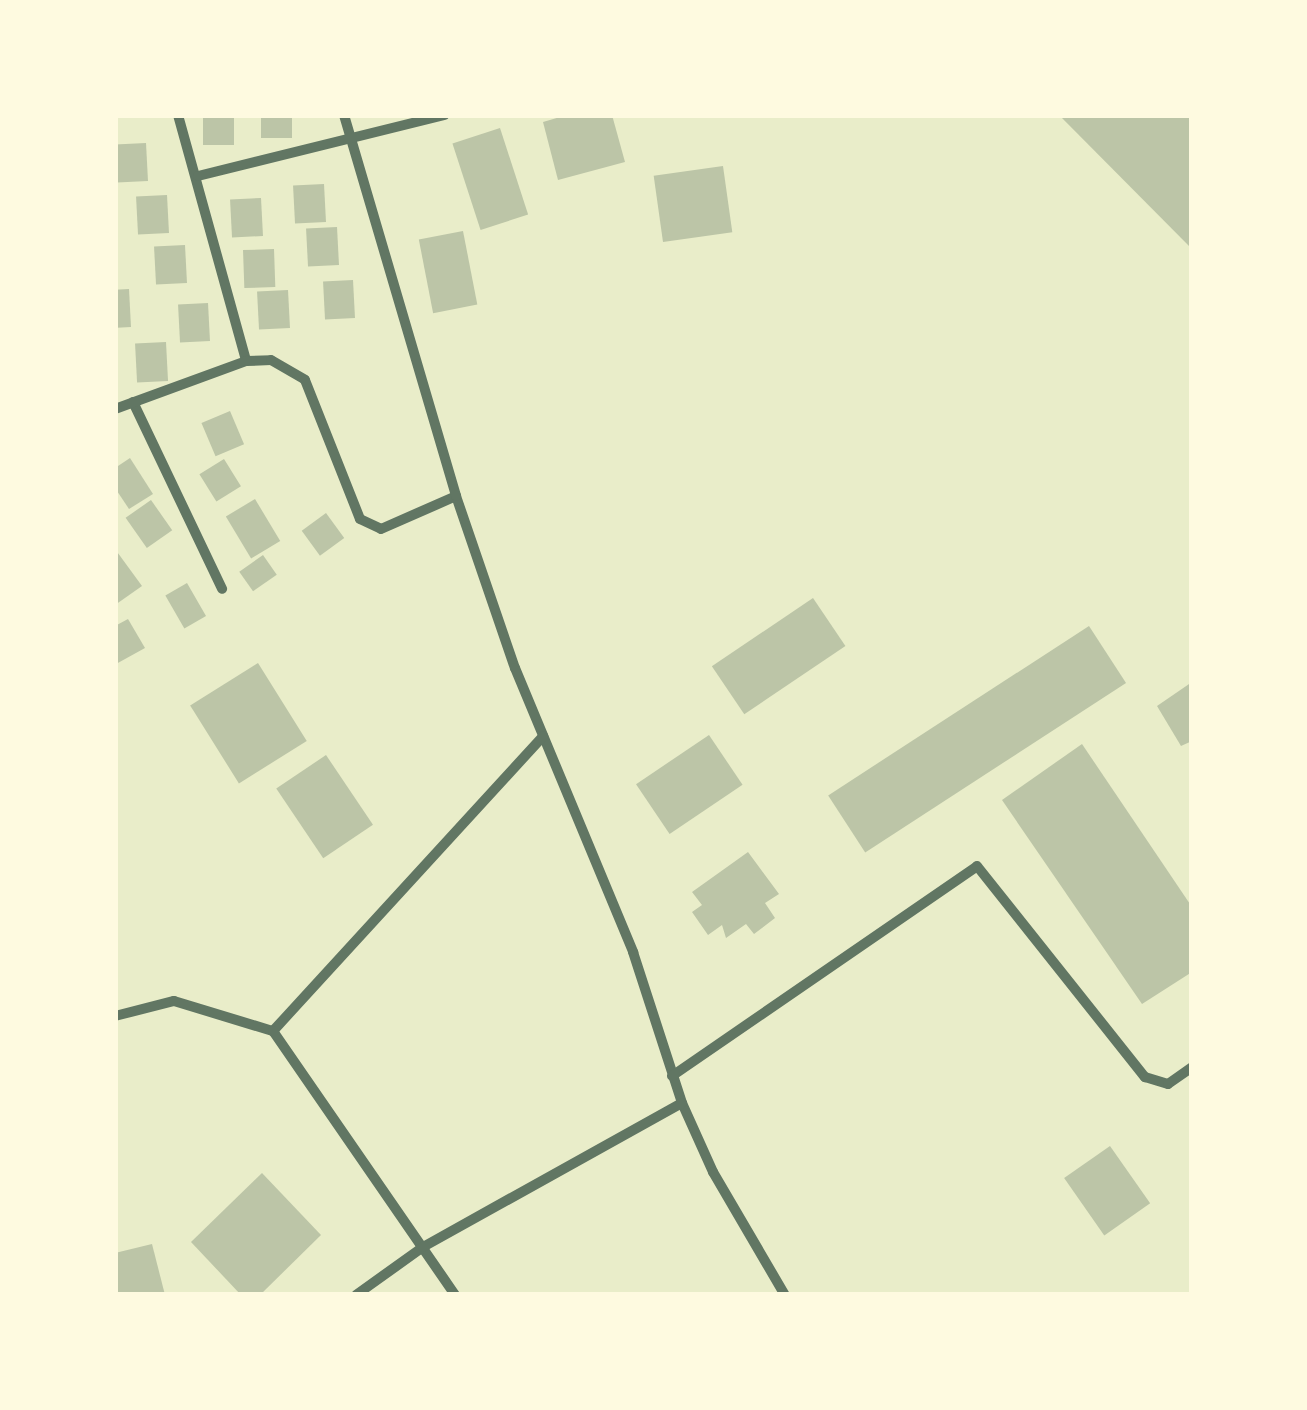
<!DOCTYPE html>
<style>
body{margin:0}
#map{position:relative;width:1307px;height:1410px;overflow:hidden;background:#e9edc9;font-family:Quicksand,sans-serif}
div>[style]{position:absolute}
.building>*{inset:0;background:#bcc5a7;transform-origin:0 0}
.minor>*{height:10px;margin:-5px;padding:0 5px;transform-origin:5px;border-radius:5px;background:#617663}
span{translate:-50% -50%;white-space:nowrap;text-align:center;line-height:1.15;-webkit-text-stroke:8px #fefae0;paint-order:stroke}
.frame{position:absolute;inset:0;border:118px solid #fefae0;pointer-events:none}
</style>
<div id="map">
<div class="building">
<div style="left:203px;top:115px;width:31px;height:30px"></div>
<div style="left:261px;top:115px;width:31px;height:23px"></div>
<div style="clip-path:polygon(567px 115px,612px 115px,625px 162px,558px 180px,543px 122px)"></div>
<div style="clip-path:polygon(1059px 115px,1192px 115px,1192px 249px)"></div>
<div style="left:500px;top:128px;width:91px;height:50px;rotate:72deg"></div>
<div style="left:146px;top:143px;width:38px;height:31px;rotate:87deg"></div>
<div style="left:723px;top:166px;width:67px;height:70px;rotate:82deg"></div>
<div style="left:324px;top:184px;width:38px;height:31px;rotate:87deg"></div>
<div style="left:167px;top:195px;width:38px;height:31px;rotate:87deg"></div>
<div style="left:261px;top:198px;width:38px;height:31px;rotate:87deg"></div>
<div style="left:337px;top:227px;width:38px;height:31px;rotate:87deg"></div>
<div style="left:463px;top:231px;width:75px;height:45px;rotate:79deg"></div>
<div style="left:185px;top:245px;width:38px;height:31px;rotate:87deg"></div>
<div style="left:274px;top:249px;width:38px;height:31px;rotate:88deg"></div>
<div style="left:353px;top:280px;width:38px;height:30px;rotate:87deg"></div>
<div style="left:129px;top:289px;width:38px;height:14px;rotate:87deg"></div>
<div style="left:288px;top:290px;width:38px;height:31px;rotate:87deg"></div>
<div style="left:208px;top:303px;width:38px;height:30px;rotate:87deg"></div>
<div style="left:166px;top:342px;width:39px;height:31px;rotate:87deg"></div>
<div style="left:230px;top:411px;width:36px;height:31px;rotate:67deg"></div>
<div style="clip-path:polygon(130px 458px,153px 494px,129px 509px,115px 488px,115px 468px)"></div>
<div style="left:224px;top:459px;width:32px;height:29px;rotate:58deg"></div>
<div style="left:255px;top:499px;width:49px;height:34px;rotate:59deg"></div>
<div style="left:151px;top:500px;width:37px;height:31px;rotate:55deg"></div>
<div style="left:326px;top:513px;width:31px;height:30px;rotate:54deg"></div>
<div style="clip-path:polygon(115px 549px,142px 586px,115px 605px)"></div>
<div style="left:263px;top:555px;width:24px;height:29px;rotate:55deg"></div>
<div style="left:187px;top:583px;width:38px;height:25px;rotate:60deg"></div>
<div style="left:813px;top:598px;width:58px;height:122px;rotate:56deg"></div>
<div style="clip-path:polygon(128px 619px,145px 648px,116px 664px,115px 626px)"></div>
<div style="left:1089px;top:626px;width:68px;height:311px;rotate:57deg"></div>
<div style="left:258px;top:663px;width:92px;height:80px;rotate:58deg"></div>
<div style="clip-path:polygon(1192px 682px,1192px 741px,1181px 746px,1157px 706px)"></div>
<div style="left:709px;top:735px;width:60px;height:88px;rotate:56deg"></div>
<div style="clip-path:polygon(1082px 744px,1192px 907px,1192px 972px,1142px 1004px,1002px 800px)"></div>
<div style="left:326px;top:755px;width:84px;height:60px;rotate:56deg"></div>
<div style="clip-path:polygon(748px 852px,779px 894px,765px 903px,775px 918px,754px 934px,746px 924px,726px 938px,722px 925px,708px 935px,692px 912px,702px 905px,692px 892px)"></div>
<div style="left:1110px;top:1146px;width:70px;height:56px;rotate:55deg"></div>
<div style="clip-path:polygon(262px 1173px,321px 1235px,260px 1295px,241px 1295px,191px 1242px)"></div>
<div style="clip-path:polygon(152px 1244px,165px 1295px,115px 1295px,115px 1253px)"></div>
</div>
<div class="minor">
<div style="left:178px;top:115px;width:255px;rotate:74.5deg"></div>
<div style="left:246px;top:361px;width:25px;rotate:-2deg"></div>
<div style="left:271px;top:360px;width:39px;rotate:30deg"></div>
<div style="left:305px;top:380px;width:149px;rotate:68.4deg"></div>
<div style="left:360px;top:519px;width:23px;rotate:25deg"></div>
<div style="left:381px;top:529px;width:82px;rotate:-23.7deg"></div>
<div style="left:456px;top:496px;width:182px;rotate:71.1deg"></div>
<div style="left:515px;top:668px;width:308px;rotate:67.4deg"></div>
<div style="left:633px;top:952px;width:159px;rotate:72deg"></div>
<div style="left:682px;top:1103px;width:76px;rotate:65.8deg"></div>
<div style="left:713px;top:1172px;width:143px;rotate:59.7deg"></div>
<div style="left:344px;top:115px;width:397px;rotate:73.6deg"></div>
<div style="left:198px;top:176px;width:254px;rotate:-13.9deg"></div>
<div style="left:133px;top:402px;width:207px;rotate:64.5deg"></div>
<div style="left:115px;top:409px;width:140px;rotate:-20.1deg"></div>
<div style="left:115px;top:1016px;width:61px;rotate:-14.3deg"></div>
<div style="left:174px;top:1001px;width:103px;rotate:16.9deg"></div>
<div style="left:273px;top:1031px;width:400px;rotate:-47.5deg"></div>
<div style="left:273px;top:1031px;width:321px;rotate:55.4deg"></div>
<div style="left:672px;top:1076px;width:370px;rotate:-34.5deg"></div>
<div style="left:977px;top:866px;width:270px;rotate:51.5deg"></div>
<div style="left:1145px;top:1077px;width:24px;rotate:17deg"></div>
<div style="left:1168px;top:1084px;width:29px;rotate:-35deg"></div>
<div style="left:356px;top:1295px;width:82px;rotate:-35.6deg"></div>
<div style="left:423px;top:1247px;width:296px;rotate:-29.1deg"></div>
</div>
<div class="frame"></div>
</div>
